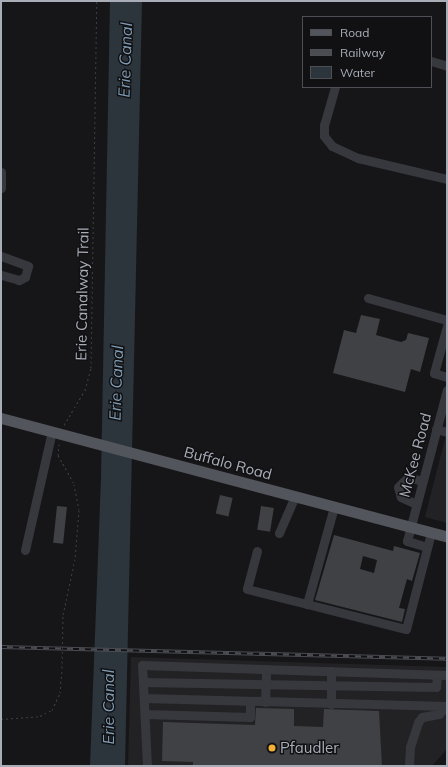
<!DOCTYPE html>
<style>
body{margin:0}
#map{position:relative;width:448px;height:767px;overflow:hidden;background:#161618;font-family:Mulish,sans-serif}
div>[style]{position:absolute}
.built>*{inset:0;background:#222225}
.water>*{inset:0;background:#2c353c}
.building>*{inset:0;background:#404145;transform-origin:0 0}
.path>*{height:1px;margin-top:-0.5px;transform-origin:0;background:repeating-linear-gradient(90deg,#3d3f44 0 2px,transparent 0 5px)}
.minor>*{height:9px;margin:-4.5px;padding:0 4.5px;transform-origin:4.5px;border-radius:4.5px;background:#37383d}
.major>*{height:11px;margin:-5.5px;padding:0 5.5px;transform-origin:5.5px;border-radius:5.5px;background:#53555c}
.rail>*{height:3.5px;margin-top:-1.75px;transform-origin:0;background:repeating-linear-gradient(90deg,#111113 0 6px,#4a4c52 0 12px);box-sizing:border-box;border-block:1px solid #4a4c52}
.path-bridge>*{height:1px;margin-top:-0.5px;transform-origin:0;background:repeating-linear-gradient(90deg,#3d3f44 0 2px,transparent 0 5px)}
.dots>*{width:11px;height:11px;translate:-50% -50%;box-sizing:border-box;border:2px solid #111113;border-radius:50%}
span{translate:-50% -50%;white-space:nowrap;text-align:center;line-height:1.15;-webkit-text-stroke:3px #111113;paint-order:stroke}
.street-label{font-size:15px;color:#a8adb8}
.poi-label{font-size:15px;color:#a8adb8}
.left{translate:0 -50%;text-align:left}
.water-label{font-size:16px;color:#7f9bb3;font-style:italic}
.frame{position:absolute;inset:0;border:2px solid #a8adb8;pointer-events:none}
.legend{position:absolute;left:302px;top:16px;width:130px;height:72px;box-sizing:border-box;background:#111113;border:1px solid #4d4f55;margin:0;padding:5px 7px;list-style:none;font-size:12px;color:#a8adb8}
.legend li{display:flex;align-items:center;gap:8px;height:20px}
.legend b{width:20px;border:1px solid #4d4f55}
</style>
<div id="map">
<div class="built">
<div style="clip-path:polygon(447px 431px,447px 523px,425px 517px)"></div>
<div style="clip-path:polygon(131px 657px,447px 667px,447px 749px,432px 766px,128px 766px)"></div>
</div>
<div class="water">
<div style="clip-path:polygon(110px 1px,142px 1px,125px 766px,90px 766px,101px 478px)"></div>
</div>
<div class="building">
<div style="clip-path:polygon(361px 315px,380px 319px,376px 335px,401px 342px,406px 340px,408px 333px,429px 338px,420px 372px,411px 369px,405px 392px,333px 373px,344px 330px,356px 333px)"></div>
<div style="left:220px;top:495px;width:13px;height:19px;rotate:13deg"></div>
<div style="left:57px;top:506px;width:10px;height:37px;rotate:6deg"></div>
<div style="left:261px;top:506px;width:13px;height:24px;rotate:9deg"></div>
<div style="clip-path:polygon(evenodd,334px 535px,393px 551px,394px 546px,420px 553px,412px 581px,407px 579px,399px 608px,405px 609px,402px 622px,315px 600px,334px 535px,363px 556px,377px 560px,374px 573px,360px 569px,363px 556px)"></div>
<div style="clip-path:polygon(256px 708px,294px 709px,294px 726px,323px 727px,324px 709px,379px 711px,382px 766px,193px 766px,193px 762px,162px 761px,163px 722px,255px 725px)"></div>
</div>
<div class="path">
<div style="left:64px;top:425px;width:41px;rotate:-59deg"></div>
<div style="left:85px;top:390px;width:23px;rotate:-75deg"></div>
<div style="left:91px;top:368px;width:367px;rotate:-89.1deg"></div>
<div style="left:59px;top:444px;width:11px;rotate:95deg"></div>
<div style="left:58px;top:455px;width:33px;rotate:61deg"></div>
<div style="left:74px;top:484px;width:26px;rotate:79deg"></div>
<div style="left:79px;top:510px;width:49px;rotate:94.7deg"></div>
<div style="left:75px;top:559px;width:57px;rotate:102.1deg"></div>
<div style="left:1px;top:719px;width:39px;rotate:-4deg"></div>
<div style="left:40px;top:716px;width:13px;rotate:-27deg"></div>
<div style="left:52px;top:710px;width:19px;rotate:-65deg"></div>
<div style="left:60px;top:693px;width:25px;rotate:-85deg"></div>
</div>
<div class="minor">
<div style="left:431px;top:61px;width:17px;rotate:17deg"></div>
<div style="left:335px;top:87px;width:40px;rotate:106deg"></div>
<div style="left:324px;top:125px;width:11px;rotate:90deg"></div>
<div style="left:324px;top:136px;width:13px;rotate:51deg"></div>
<div style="left:332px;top:146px;width:29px;rotate:25deg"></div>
<div style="left:358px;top:158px;width:91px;rotate:13.3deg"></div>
<div style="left:1px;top:172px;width:16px;rotate:90deg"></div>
<div style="left:1px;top:256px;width:29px;rotate:20deg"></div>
<div style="left:28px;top:266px;width:11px;rotate:105deg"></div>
<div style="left:25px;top:277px;width:7px;rotate:153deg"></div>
<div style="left:19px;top:280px;width:19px;rotate:-164deg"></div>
<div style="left:368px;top:298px;width:82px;rotate:15.6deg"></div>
<div style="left:447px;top:326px;width:49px;rotate:105.5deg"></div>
<div style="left:434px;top:373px;width:14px;rotate:17deg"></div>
<div style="left:436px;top:429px;width:11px;rotate:15deg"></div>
<div style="left:416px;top:504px;width:17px;rotate:-155deg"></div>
<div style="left:401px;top:497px;width:10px;rotate:-107deg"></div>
<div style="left:398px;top:487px;width:14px;rotate:-45deg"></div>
<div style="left:408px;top:477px;width:15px;rotate:16deg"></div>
<div style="left:334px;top:507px;width:101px;rotate:105.6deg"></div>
<div style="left:307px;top:604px;width:102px;rotate:14.2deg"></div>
<div style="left:406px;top:629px;width:99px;rotate:-75.4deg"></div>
<div style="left:279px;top:533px;width:40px;rotate:-66.6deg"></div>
<div style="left:427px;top:547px;width:21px;rotate:-163deg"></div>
<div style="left:407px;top:541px;width:156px;rotate:-75.2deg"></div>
<div style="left:25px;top:550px;width:122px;rotate:-77.2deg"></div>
<div style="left:257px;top:551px;width:39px;rotate:105deg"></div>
<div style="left:247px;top:589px;width:62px;rotate:14deg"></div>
<div style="left:331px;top:671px;width:33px;rotate:90deg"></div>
<div style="left:143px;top:682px;width:293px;rotate:1deg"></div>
<div style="left:436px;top:687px;width:12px;rotate:-85deg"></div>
<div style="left:144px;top:698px;width:303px;rotate:1.5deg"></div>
<div style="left:265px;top:702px;width:33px;rotate:-88deg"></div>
<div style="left:145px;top:714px;width:105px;rotate:1.6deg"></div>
<div style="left:250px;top:717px;width:16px;rotate:-90deg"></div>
<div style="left:147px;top:766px;width:101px;rotate:-92.8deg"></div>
<div style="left:142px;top:665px;width:305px;rotate:1.9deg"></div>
<div style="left:409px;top:766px;width:19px;rotate:-87deg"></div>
<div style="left:410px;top:747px;width:26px;rotate:-72deg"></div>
<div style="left:418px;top:722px;width:6px;rotate:-51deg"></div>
<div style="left:422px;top:717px;width:17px;rotate:-10deg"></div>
<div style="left:439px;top:714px;width:11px;rotate:-49deg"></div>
</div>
<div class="major">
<div style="left:1px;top:418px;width:462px;rotate:14.9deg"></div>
</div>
<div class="rail">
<div style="left:1px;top:647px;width:446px;rotate:1.5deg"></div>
</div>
<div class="path-bridge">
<div style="left:62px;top:668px;width:53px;rotate:-88.9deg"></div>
</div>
<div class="dots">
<div style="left:272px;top:748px;background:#f2b134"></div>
</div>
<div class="street-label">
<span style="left:82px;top:294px;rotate:-89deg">Erie Canalway Trail</span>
<span style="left:415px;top:455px;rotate:-75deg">McKee Road</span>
<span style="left:228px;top:463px;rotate:15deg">Buffalo Road</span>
</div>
<div class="poi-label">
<span class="left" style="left:280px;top:748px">Pfaudler</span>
</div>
<div class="water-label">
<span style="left:125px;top:60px;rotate:-88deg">Erie Canal</span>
<span style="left:116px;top:383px;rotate:-88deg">Erie Canal</span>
<span style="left:108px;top:707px;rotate:-90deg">Erie Canal</span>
</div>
<div class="frame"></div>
<ul class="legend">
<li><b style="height:5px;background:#53555c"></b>Road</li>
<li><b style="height:5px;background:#4a4c52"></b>Railway</li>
<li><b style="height:11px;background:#2c353c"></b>Water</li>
</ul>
</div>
